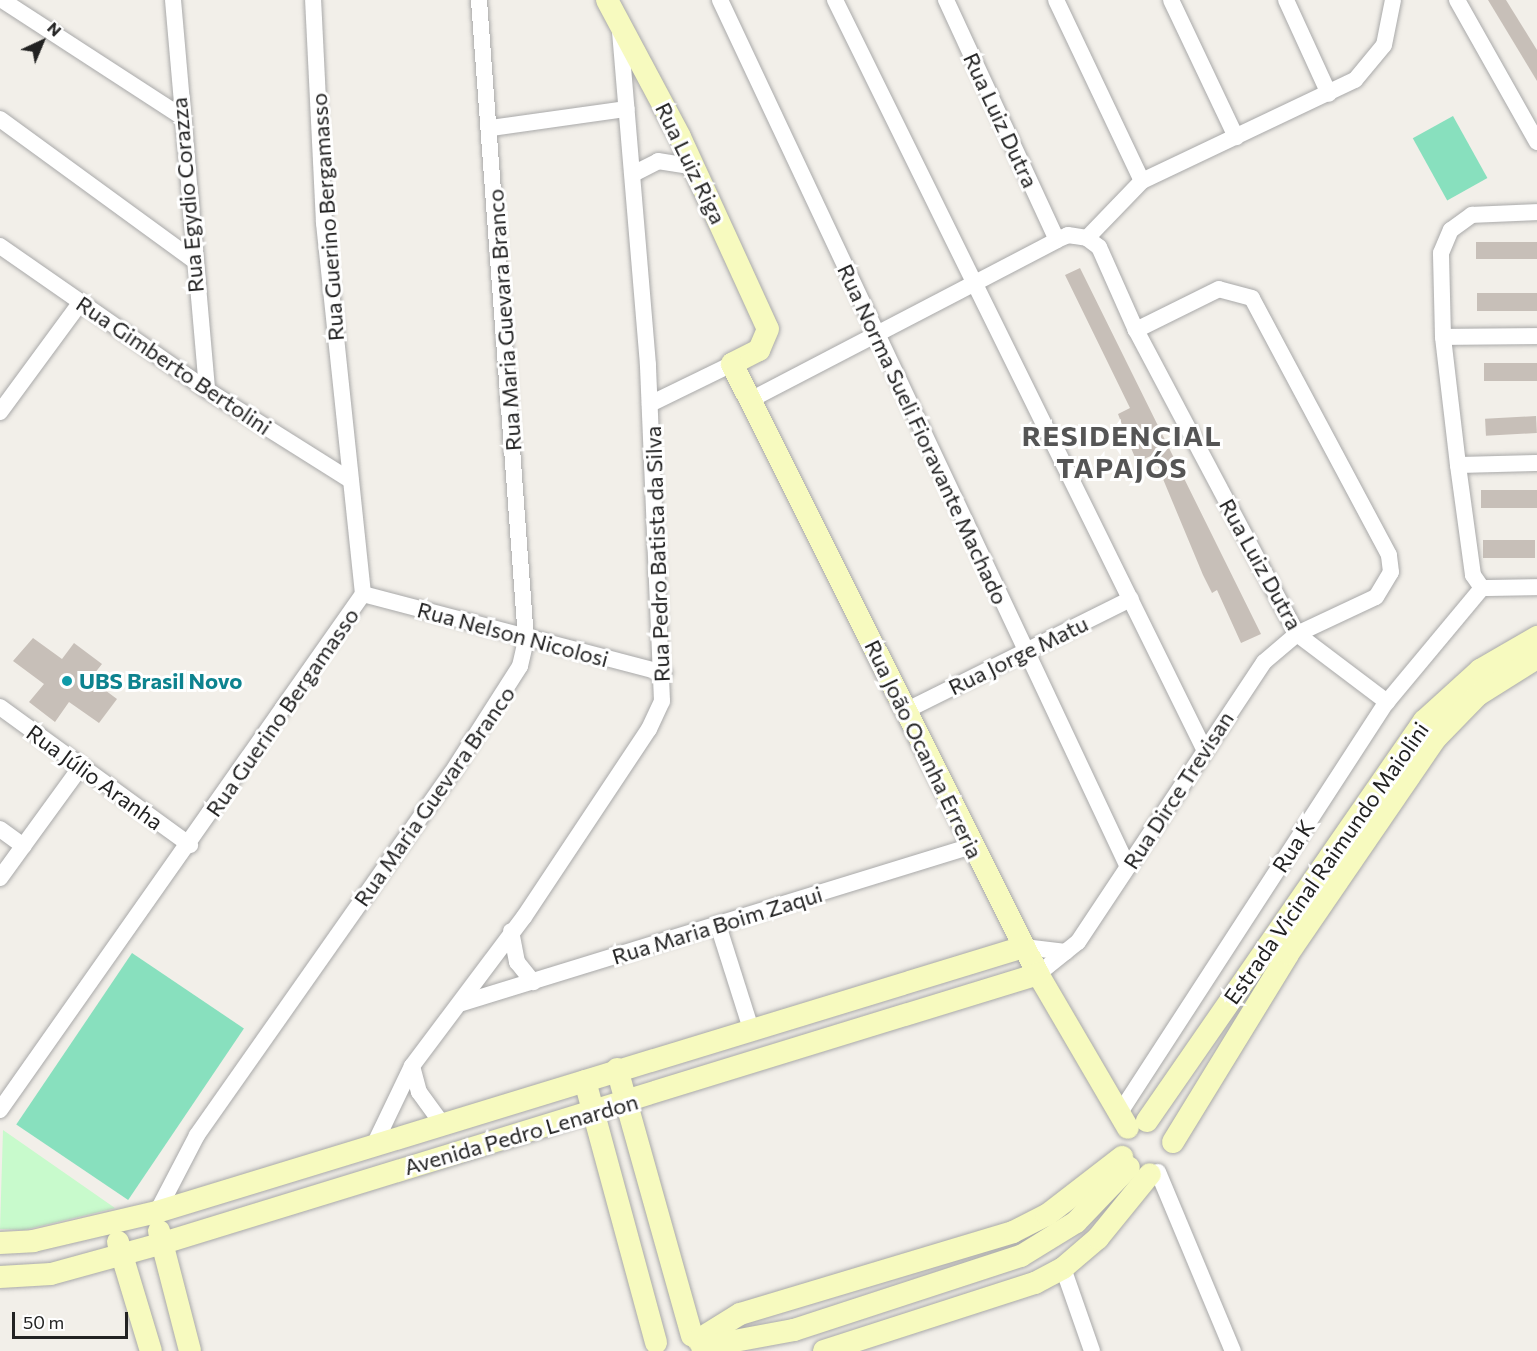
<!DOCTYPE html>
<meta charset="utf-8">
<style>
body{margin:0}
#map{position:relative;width:1537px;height:1351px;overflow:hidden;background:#f2efe9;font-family:Commissioner,sans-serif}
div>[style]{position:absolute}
.park>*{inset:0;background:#c8facc}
.pitch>*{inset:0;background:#88e0be;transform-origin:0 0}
.building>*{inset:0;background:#c7bfb8;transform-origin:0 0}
.roads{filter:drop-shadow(0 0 2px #a9a9a9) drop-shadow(0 0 2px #a9a9a9)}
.street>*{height:16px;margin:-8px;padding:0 8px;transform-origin:8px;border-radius:8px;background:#fff}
.secondary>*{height:22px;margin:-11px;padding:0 11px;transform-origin:11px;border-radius:11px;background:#f7fabf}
.dots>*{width:16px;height:16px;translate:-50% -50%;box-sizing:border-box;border:3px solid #fff;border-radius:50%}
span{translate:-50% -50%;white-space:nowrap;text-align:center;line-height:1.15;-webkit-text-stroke:6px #fff;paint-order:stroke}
.street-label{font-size:22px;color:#222}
.culture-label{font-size:22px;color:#0d838f;font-weight:700}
.left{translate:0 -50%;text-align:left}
.district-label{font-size:28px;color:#555;font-weight:700;letter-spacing:1.5px}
.north{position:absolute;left:12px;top:12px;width:60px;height:60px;-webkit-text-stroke:4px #fff;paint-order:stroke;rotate:44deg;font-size:16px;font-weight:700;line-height:24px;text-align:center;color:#222}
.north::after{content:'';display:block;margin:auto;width:21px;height:27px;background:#222;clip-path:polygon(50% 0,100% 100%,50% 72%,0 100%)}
.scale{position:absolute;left:12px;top:1312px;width:116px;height:27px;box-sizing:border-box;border:3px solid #222;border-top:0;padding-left:8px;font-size:18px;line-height:21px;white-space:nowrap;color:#222;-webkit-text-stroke:4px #fff;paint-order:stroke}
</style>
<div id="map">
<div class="park">
<div style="clip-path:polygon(3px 1130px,115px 1208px,116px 1208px,24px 1230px,0 1229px)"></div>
</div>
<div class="pitch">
<div style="left:1453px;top:116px;width:71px;height:46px;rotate:61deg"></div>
<div style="left:132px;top:953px;width:135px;height:207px;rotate:34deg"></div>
</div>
<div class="building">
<div style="clip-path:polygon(1488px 0,1506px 0,1537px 50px,1537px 81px)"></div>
<div style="left:1537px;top:242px;width:17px;height:61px;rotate:90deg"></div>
<div style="clip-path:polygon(1080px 268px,1261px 634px,1241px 643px,1217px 590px,1212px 593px,1203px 575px,1153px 455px,1137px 462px,1131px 448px,1118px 414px,1130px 408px,1065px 275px)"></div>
<div style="left:1537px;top:293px;width:18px;height:60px;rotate:90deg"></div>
<div style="left:1537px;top:363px;width:18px;height:53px;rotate:90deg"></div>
<div style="left:1536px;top:416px;width:17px;height:51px;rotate:87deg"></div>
<div style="left:1537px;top:490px;width:18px;height:56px;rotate:90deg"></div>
<div style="left:1483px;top:540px;width:52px;height:18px"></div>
<div style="clip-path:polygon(33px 638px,62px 659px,74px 643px,102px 664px,90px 679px,117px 699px,99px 723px,69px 702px,55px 722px,29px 702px,44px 684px,13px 661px)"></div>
</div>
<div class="roads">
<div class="street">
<div style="left:2px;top:0;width:211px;rotate:33deg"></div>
<div style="left:173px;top:0;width:391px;rotate:85deg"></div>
<div style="left:720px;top:0;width:958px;rotate:64.8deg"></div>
<div style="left:835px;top:0;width:835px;rotate:63.77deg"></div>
<div style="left:946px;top:0;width:264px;rotate:65.2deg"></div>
<div style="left:1056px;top:0;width:200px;rotate:64.6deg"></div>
<div style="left:1171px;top:0;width:152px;rotate:64.6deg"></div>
<div style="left:1286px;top:0;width:103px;rotate:65.4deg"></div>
<div style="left:1457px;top:0;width:163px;rotate:60.6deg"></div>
<div style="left:0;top:119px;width:238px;rotate:36.1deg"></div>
<div style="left:491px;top:128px;width:137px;rotate:-8deg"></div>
<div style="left:633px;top:174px;width:28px;rotate:-27deg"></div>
<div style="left:658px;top:161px;width:37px;rotate:9deg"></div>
<div style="left:1087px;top:238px;width:79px;rotate:-46deg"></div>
<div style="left:1142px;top:181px;width:236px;rotate:-25.4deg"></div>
<div style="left:1355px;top:80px;width:45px;rotate:-50.4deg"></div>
<div style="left:1384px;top:45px;width:46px;rotate:-78.7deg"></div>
<div style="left:0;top:246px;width:252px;rotate:34.8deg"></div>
<div style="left:207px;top:390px;width:169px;rotate:32.2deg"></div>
<div style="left:1443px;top:337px;width:94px;rotate:-0.6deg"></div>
<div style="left:752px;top:399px;width:344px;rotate:-27.5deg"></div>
<div style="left:1057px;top:240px;width:12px;rotate:-24deg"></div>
<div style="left:1068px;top:235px;width:19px;rotate:9deg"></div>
<div style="left:1087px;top:238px;width:15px;rotate:37deg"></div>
<div style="left:1099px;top:247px;width:91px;rotate:66deg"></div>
<div style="left:1136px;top:330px;width:344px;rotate:62.1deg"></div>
<div style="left:1297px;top:634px;width:113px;rotate:37.1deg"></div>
<div style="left:650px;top:404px;width:91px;rotate:-26deg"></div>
<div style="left:0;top:412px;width:135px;rotate:-53.7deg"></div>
<div style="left:1458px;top:465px;width:79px;rotate:-1.5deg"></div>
<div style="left:1482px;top:588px;width:16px;rotate:-125deg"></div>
<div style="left:1473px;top:575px;width:111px;rotate:-97.8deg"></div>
<div style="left:1458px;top:465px;width:129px;rotate:-96.7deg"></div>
<div style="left:1443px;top:337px;width:84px;rotate:-91.4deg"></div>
<div style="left:1441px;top:253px;width:25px;rotate:-67deg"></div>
<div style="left:1451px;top:230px;width:26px;rotate:-36deg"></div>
<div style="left:1472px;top:215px;width:65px;rotate:-2.6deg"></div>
<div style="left:1482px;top:588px;width:55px;rotate:-1deg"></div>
<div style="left:363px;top:594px;width:311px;rotate:14.7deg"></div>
<div style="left:0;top:707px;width:235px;rotate:36deg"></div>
<div style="left:905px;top:711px;width:252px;rotate:-26.4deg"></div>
<div style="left:0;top:829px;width:29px;rotate:36deg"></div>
<div style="left:0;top:878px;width:136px;rotate:-54deg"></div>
<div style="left:718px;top:925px;width:112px;rotate:72.4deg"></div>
<div style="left:511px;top:931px;width:32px;rotate:79deg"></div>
<div style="left:517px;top:962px;width:26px;rotate:51deg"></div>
<div style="left:1024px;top:947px;width:42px;rotate:6.8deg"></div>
<div style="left:1038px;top:974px;width:51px;rotate:-38.7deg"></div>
<div style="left:1078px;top:942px;width:336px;rotate:-56.4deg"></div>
<div style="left:1264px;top:662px;width:43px;rotate:-40.3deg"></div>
<div style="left:1297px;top:634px;width:87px;rotate:-25.1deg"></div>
<div style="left:1376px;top:597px;width:29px;rotate:-59deg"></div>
<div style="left:1391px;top:572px;width:17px;rotate:-97deg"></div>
<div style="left:1389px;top:555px;width:291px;rotate:-118.1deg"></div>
<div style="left:1252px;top:298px;width:34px;rotate:-165deg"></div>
<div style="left:1219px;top:289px;width:93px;rotate:153.7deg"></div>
<div style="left:462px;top:1003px;width:534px;rotate:-17.11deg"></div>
<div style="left:412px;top:1066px;width:27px;rotate:75deg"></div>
<div style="left:419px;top:1092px;width:39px;rotate:54deg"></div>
<div style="left:0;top:1110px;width:631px;rotate:-54.87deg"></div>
<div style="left:363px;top:594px;width:373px;rotate:-96deg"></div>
<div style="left:324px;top:223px;width:223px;rotate:-92.8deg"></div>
<div style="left:1119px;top:1114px;width:491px;rotate:-57deg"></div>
<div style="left:1387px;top:702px;width:148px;rotate:-50.2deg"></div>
<div style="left:376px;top:1141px;width:83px;rotate:-64.4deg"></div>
<div style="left:412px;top:1066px;width:186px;rotate:-53.1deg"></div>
<div style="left:524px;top:917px;width:226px;rotate:-56.4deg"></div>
<div style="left:649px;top:729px;width:31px;rotate:-65deg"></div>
<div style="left:662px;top:701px;width:336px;rotate:-92.4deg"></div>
<div style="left:648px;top:365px;width:335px;rotate:-94.8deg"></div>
<div style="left:1158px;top:1172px;width:194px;rotate:67.3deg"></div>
<div style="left:157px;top:1212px;width:87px;rotate:-62.5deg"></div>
<div style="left:197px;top:1135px;width:441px;rotate:-54.9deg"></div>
<div style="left:451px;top:774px;width:128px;rotate:-57.4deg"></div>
<div style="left:520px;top:666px;width:28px;rotate:-77deg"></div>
<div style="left:526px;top:639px;width:641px;rotate:-94.21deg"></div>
<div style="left:1063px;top:1268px;width:88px;rotate:70.7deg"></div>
</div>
<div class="secondary">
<div style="left:607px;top:0;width:155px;rotate:61.9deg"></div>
<div style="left:680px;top:137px;width:211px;rotate:65.4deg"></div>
<div style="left:768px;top:329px;width:23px;rotate:113deg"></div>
<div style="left:759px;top:350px;width:30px;rotate:153deg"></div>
<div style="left:732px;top:364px;width:682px;rotate:63.36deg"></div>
<div style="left:1038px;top:974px;width:178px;rotate:59.7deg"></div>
<div style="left:617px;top:1069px;width:277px;rotate:74.3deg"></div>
<div style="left:585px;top:1081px;width:271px;rotate:74.8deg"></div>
<div style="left:1147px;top:1121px;width:487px;rotate:-55.3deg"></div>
<div style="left:1424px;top:721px;width:76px;rotate:-42.3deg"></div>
<div style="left:1480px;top:670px;width:66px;rotate:-30.1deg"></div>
<div style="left:1173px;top:1142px;width:220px;rotate:-58.5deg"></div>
<div style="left:1288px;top:954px;width:260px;rotate:-55.6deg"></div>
<div style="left:1435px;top:739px;width:62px;rotate:-45.7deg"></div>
<div style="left:1478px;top:695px;width:70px;rotate:-32.1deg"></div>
<div style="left:159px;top:1231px;width:124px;rotate:75.5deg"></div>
<div style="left:118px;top:1242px;width:114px;rotate:73.2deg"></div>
<div style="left:0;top:1243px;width:33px;rotate:-3deg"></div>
<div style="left:33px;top:1241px;width:127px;rotate:-13.2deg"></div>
<div style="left:157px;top:1212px;width:907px;rotate:-17deg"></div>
<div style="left:0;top:1277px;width:51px;rotate:-3.4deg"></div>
<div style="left:51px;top:1274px;width:113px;rotate:-15.4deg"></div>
<div style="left:160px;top:1244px;width:919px;rotate:-17.09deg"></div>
<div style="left:698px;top:1340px;width:49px;rotate:-31.8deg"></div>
<div style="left:740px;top:1314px;width:285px;rotate:-16.7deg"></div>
<div style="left:1013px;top:1232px;width:38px;rotate:-27deg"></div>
<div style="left:1047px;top:1215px;width:95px;rotate:-37.7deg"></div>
<div style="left:702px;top:1347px;width:94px;rotate:-10.5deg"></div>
<div style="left:794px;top:1330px;width:239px;rotate:-18.1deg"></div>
<div style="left:1021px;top:1256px;width:65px;rotate:-31.7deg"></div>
<div style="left:1076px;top:1222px;width:76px;rotate:-46.1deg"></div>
<div style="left:824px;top:1351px;width:222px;rotate:-17.9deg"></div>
<div style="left:1035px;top:1283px;width:32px;rotate:-28deg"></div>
<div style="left:1063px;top:1268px;width:46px;rotate:-40.6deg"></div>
<div style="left:1098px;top:1238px;width:82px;rotate:-50.9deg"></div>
</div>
</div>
<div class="dots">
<div style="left:67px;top:681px;background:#0f9aa8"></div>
</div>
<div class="street-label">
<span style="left:1001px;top:120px;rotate:65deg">Rua Luiz Dutra</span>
<span style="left:691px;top:163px;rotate:64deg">Rua Luiz Riga</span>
<span style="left:187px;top:195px;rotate:-95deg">Rua Egydio Corazza</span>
<span style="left:327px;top:217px;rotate:-94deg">Rua Guerino Bergamasso</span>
<span style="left:504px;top:320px;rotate:-94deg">Rua Maria Guevara Branco</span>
<span style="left:174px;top:365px;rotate:34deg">Rua Gimberto Bertolini</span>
<span style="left:923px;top:434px;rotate:65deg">Rua Norma Sueli Fioravante Machado</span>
<span style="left:657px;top:554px;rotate:-92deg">Rua Pedro Batista da Silva</span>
<span style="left:1261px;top:564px;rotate:61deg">Rua Luiz Dutra</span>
<span style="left:513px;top:634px;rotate:15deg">Rua Nelson Nicolosi</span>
<span style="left:1018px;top:655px;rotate:-26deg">Rua Jorge Matu</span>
<span style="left:282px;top:712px;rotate:-55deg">Rua Guerino Bergamasso</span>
<span style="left:924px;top:749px;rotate:64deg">Rua João Ocanha Erreria</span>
<span style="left:95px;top:777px;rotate:36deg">Rua Júlio Aranha</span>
<span style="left:1178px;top:790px;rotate:-57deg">Rua Dirce Trevisan</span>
<span style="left:434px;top:796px;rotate:-55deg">Rua Maria Guevara Branco</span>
<span style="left:1293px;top:846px;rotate:-57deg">Rua K</span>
<span style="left:1326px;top:863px;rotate:-55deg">Estrada Vicinal Raimundo Maiolini</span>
<span style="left:717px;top:925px;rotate:-17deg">Rua Maria Boim Zaqui</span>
<span style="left:521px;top:1134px;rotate:-16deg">Avenida Pedro Lenardon</span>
</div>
<div class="culture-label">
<span class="left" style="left:79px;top:681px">UBS Brasil Novo</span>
</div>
<div class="district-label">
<span style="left:1122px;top:451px">RESIDENCIAL<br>TAPAJÓS</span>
</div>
<div class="north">N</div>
<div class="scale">50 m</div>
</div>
